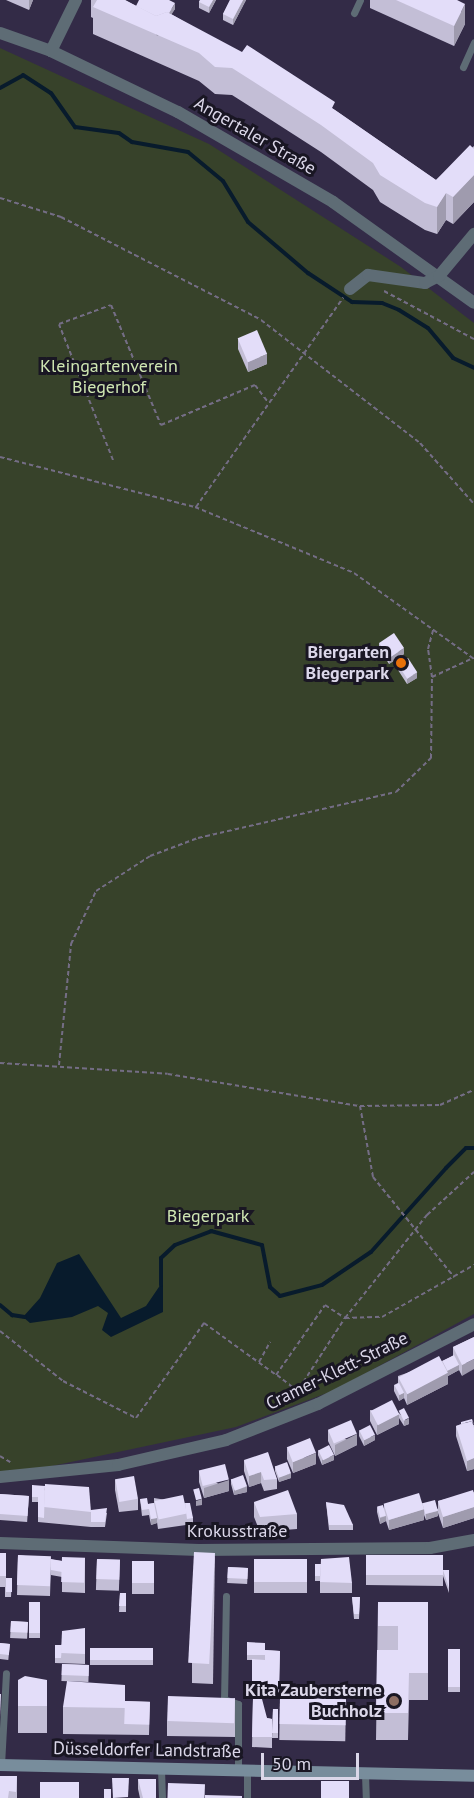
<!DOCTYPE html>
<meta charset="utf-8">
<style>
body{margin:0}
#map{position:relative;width:474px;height:1798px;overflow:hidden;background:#332b47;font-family:"PT Sans",sans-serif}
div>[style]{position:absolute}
.green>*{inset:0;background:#37422a}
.water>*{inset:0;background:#081b2c}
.stream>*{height:4px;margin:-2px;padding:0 2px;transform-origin:2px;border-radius:2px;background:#081b2c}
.path>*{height:2px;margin-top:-1px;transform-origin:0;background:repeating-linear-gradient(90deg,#746d85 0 4.5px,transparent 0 7.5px)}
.service>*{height:7px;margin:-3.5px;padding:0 3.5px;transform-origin:3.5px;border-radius:3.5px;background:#5e6c75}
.minor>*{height:12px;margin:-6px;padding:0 6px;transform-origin:6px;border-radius:6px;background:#5e6c75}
.secondary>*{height:12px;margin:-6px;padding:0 6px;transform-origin:6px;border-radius:6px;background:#788d9c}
.wall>*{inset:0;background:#c3bed6;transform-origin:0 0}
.shaded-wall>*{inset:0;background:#9f9bae}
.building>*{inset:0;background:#e3ddf9;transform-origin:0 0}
.dots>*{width:16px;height:16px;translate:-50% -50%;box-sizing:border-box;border:3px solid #191623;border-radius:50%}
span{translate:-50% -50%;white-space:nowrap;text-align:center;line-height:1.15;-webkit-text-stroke:6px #191623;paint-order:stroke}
.street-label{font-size:18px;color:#dbd7e9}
.park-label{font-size:18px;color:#cfe6b2}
.poi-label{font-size:18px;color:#dbd7e9;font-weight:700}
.right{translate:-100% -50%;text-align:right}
.scale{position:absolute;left:261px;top:1753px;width:98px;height:27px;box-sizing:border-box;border:3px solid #dbd7e9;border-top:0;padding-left:8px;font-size:18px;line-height:21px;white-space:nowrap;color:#dbd7e9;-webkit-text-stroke:4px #191623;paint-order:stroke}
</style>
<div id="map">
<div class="green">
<div style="clip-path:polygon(0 48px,209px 144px,401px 267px,474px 323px,474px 1314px,335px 1390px,236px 1427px,0 1477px)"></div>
</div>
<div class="water">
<div style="clip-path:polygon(79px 1254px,121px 1318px,146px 1306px,163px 1281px,163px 1312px,111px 1337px,102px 1330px,108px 1313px,98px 1306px,72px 1317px,30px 1323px,23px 1317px,40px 1298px,57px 1263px)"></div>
</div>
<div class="stream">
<div style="left:0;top:88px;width:26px;rotate:-29deg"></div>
<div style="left:23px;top:75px;width:33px;rotate:33deg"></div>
<div style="left:51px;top:93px;width:42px;rotate:54.8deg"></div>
<div style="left:75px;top:127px;width:44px;rotate:7.8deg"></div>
<div style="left:119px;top:133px;width:16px;rotate:35deg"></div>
<div style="left:132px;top:142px;width:57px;rotate:10.1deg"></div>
<div style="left:188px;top:152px;width:45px;rotate:39.6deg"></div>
<div style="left:223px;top:181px;width:48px;rotate:58.6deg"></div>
<div style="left:248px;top:222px;width:79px;rotate:40.4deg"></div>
<div style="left:308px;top:273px;width:53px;rotate:33.4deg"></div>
<div style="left:352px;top:302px;width:30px;rotate:2deg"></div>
<div style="left:382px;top:303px;width:18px;rotate:22deg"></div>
<div style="left:399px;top:310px;width:34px;rotate:32deg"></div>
<div style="left:428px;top:328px;width:39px;rotate:50deg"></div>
<div style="left:453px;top:358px;width:23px;rotate:25deg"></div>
<div style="left:161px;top:1285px;width:27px;rotate:-90deg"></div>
<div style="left:161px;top:1258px;width:19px;rotate:-43deg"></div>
<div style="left:175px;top:1245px;width:39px;rotate:-21deg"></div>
<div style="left:211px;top:1231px;width:53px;rotate:15.4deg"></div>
<div style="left:262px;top:1245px;width:43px;rotate:79.2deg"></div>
<div style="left:270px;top:1287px;width:13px;rotate:42deg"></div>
<div style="left:280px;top:1296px;width:43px;rotate:-14.7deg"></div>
<div style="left:322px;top:1285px;width:59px;rotate:-34deg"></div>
<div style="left:371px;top:1252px;width:113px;rotate:-48.2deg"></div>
<div style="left:446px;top:1168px;width:28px;rotate:-45deg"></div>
<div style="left:466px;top:1148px;width:8px"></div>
<div style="left:0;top:1305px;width:16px;rotate:40deg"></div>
<div style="left:12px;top:1315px;width:13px;rotate:9deg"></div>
</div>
<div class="path">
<div style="left:0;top:198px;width:64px;rotate:17.3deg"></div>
<div style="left:61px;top:217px;width:225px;rotate:27.2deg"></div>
<div style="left:261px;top:320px;width:201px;rotate:37.7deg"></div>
<div style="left:420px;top:443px;width:81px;rotate:48.5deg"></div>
<div style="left:384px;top:291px;width:102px;rotate:28.1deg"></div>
<div style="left:0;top:457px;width:201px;rotate:14.4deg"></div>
<div style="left:195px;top:507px;width:172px;rotate:22.5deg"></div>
<div style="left:354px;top:573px;width:148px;rotate:35.6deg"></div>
<div style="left:113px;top:460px;width:146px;rotate:-111.7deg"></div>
<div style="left:59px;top:324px;width:55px;rotate:-20.1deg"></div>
<div style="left:111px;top:305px;width:130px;rotate:67.4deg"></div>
<div style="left:161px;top:425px;width:102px;rotate:-23.1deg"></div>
<div style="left:255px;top:385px;width:20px;rotate:53deg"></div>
<div style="left:196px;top:507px;width:256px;rotate:-54.9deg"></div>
<div style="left:432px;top:677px;width:28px;rotate:-98deg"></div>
<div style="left:428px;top:649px;width:20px;rotate:-75deg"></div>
<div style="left:0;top:1063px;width:168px;rotate:3.7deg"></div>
<div style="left:168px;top:1074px;width:195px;rotate:9.5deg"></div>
<div style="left:360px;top:1106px;width:80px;rotate:-0.7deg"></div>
<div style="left:440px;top:1105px;width:37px;rotate:-24deg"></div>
<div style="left:59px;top:1065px;width:122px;rotate:-84.3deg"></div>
<div style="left:71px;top:944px;width:59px;rotate:-64.7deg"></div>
<div style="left:96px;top:891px;width:64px;rotate:-32.9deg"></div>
<div style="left:150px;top:856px;width:51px;rotate:-20.6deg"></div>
<div style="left:198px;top:838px;width:203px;rotate:-13.1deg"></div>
<div style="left:396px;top:792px;width:49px;rotate:-44.2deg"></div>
<div style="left:431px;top:758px;width:81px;rotate:-89.3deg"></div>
<div style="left:432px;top:677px;width:45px;rotate:-24.9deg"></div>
<div style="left:360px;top:1106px;width:72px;rotate:79.6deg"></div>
<div style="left:373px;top:1177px;width:129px;rotate:51deg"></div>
<div style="left:0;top:1331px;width:80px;rotate:38.4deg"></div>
<div style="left:63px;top:1381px;width:82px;rotate:26.9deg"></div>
<div style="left:136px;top:1418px;width:117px;rotate:-54.4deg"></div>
<div style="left:204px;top:1323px;width:89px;rotate:35.8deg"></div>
<div style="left:276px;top:1375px;width:85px;rotate:-55deg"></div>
<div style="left:325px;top:1305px;width:24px;rotate:33deg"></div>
<div style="left:345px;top:1318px;width:132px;rotate:-51.5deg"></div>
<div style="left:427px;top:1215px;width:64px;rotate:-42.5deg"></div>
<div style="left:259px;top:1362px;width:23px;rotate:-61deg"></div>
<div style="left:277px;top:1375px;width:24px;rotate:38deg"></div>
<div style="left:291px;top:1401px;width:99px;rotate:-57deg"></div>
<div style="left:345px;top:1318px;width:37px;rotate:-2deg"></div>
<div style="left:382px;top:1317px;width:106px;rotate:-29.5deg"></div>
<div style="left:0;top:1456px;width:12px;rotate:31deg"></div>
</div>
<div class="service">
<div style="left:354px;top:13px;width:14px;rotate:-65deg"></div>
<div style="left:463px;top:67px;width:27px;rotate:-66deg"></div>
<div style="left:226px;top:1596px;width:103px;rotate:91.1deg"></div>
<div style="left:224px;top:1699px;width:15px;rotate:20deg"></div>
<div style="left:238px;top:1704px;width:67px;rotate:90deg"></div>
<div style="left:1px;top:1765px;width:92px;rotate:-86.9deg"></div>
<div style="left:161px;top:1769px;width:29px;rotate:88deg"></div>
<div style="left:247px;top:1771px;width:27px;rotate:90deg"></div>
<div style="left:365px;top:1774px;width:24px;rotate:88deg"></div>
</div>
<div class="minor">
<div style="left:0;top:33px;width:54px;rotate:19.4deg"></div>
<div style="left:51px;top:51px;width:141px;rotate:25.7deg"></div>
<div style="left:178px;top:112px;width:179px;rotate:30.1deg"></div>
<div style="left:333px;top:202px;width:173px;rotate:35.6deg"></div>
<div style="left:51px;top:51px;width:57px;rotate:-63.9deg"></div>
<div style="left:350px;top:289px;width:23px;rotate:-38deg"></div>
<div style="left:368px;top:275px;width:58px;rotate:8deg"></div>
<div style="left:425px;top:283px;width:16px;rotate:-27deg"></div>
<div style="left:439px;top:276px;width:55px;rotate:-50.2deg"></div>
<div style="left:0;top:1477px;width:119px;rotate:-5.8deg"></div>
<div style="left:118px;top:1465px;width:111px;rotate:-13deg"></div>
<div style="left:226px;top:1440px;width:99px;rotate:-21.4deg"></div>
<div style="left:318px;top:1404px;width:175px;rotate:-27.1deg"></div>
<div style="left:0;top:1543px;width:199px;rotate:2deg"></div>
<div style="left:199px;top:1550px;width:231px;rotate:-0.5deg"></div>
<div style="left:430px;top:1548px;width:45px;rotate:-10.3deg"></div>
</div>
<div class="secondary">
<div style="left:0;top:1765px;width:474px;rotate:1.3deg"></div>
</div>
<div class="wall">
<div style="clip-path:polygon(6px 0,33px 0,29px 10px)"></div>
<div style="clip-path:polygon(91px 0,125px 0,136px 6px,175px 9px,171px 14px,335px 110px,436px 180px,474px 146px,474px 202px,453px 224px,446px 220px,437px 234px,425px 230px,380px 202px,373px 190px,321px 152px,232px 95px,215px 94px,199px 81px,93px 34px,93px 18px,91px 17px)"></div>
<div style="clip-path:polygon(200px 0,216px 0,209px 13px,199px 8px,199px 2px)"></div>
<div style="clip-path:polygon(230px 0,246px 0,233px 25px,223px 20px,223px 14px)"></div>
<div style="clip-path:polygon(370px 0,457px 0,465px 24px,454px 46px,370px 8px)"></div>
<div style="clip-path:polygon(238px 338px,267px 364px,248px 372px,238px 349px)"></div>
<div style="clip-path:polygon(379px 643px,404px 654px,389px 664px,379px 648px)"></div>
<div style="clip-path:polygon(398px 664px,417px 678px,407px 684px,398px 670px)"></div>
<div style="clip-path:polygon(474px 1337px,462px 1376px,459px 1370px,448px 1376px,448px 1384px,407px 1405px,404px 1398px,399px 1401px,394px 1391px,394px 1385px,398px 1383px,398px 1376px,442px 1361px,453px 1356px,453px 1347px)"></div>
<div style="clip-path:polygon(370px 1410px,399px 1413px,409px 1424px,404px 1426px,399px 1418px,399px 1424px,377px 1435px,370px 1421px)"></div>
<div style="clip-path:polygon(461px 1422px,474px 1425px,474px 1469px,467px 1471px,456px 1436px,456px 1426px,461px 1424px)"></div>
<div style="clip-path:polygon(328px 1430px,357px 1445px,335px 1456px,328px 1441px)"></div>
<div style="clip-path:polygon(359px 1430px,375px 1440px,364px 1446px,359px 1436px)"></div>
<div style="clip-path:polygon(287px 1448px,316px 1464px,293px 1473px,287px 1459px)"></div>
<div style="clip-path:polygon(318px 1450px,334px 1460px,322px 1465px,318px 1455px)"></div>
<div style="clip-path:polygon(244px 1460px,277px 1479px,277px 1489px,264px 1491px,261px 1483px,249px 1487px,244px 1471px)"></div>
<div style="clip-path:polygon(275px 1466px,291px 1478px,279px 1482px,275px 1471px)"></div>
<div style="clip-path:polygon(199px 1471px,229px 1491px,204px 1498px,199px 1482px)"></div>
<div style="clip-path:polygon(115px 1479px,138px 1499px,138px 1510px,119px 1512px,115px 1490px)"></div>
<div style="clip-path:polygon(231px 1479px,247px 1492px,234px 1495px,231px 1484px)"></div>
<div style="clip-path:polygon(32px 1485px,91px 1510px,107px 1513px,105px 1527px,91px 1527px,38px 1522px,38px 1502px,32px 1502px)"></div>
<div style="clip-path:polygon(474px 1492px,474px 1518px,443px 1528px,438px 1513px,438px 1516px,426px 1520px,424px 1515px,424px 1520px,389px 1530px,386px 1521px,380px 1524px,377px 1512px,377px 1507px,384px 1509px,384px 1504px,422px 1503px,438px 1509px,438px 1501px)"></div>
<div style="left:0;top:1494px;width:29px;height:26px;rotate:4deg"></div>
<div style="clip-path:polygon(154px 1498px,185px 1503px,193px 1518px,193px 1524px,158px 1529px,157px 1522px,157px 1523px,151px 1525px,149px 1515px,142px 1516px,140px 1499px,148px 1504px,154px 1503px)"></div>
<div style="clip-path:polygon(254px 1502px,297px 1514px,297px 1529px,260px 1532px,254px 1517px)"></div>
<div style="clip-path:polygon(326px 1502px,353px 1525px,353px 1530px,329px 1530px)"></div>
<div style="clip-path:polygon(0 1553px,6px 1553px,6px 1578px,12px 1578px,11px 1597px,5px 1597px,5px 1587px,0 1587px)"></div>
<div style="clip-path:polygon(215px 1553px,213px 1684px,192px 1683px,192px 1663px)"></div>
<div style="clip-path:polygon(18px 1555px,62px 1561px,85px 1558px,85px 1593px,62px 1592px,62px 1577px,51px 1575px,51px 1566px,50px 1596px,17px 1595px)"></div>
<div style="clip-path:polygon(366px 1555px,443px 1570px,449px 1570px,449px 1593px,443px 1576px,443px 1586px,366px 1585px)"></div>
<div style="left:97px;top:1559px;width:23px;height:31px;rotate:2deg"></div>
<div style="left:307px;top:1559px;width:34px;height:53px;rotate:90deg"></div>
<div style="left:132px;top:1561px;width:22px;height:33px"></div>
<div style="clip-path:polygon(321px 1564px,352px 1583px,352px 1593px,320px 1593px,320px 1581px,315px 1581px,315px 1576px)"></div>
<div style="left:228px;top:1567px;width:20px;height:16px;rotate:3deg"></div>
<div style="clip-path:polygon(120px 1593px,126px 1593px,126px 1612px,119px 1612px)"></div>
<div style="clip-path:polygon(352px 1597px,360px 1597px,359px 1619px,354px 1619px)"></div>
<div style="left:29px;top:1602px;width:11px;height:36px"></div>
<div style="clip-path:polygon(378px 1602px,428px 1602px,428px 1700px,409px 1700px,408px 1740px,376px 1740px)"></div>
<div style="left:11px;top:1621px;width:17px;height:17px;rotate:3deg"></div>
<div style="clip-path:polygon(85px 1628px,85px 1664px,55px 1663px,55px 1645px,61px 1645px)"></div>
<div style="clip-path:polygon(247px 1642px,265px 1650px,280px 1651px,279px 1693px,252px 1692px,252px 1660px,247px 1660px)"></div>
<div style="left:0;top:1643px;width:10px;height:16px;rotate:6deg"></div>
<div style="left:90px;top:1648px;width:63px;height:17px"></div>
<div style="left:448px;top:1649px;width:12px;height:43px"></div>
<div style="left:62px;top:1664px;width:27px;height:17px;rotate:2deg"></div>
<div style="left:18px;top:1680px;width:29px;height:53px"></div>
<div style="clip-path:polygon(235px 1698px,235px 1737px,167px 1736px,167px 1721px)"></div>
<div style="clip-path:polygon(253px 1698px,267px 1718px,272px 1719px,272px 1748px,252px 1747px)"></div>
<div style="left:280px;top:1698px;width:66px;height:42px;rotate:1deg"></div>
<div style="clip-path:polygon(125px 1701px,150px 1702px,149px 1735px,63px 1734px,63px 1707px)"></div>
<div style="clip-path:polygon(273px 1709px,278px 1709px,278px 1738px,272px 1738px)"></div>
<div style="clip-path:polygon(17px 1776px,17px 1798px,0 1798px)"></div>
<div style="clip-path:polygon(138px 1779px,156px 1798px,140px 1798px,138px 1789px)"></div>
</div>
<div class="shaded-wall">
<div style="clip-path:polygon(29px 0,33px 0,29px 10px)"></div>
<div style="clip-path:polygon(213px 0,216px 0,209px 13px,209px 7px)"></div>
<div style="clip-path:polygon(243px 0,246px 0,233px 25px,233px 19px)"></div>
<div style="clip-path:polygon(175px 3px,175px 9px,158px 36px,156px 35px)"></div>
<div style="clip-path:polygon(465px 4px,465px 24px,454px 46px,454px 26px)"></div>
<div style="clip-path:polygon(474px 175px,474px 202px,453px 224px,453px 197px)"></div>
<div style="clip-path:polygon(446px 193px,446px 220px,437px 234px,437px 207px)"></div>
<div style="clip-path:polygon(267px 354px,267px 364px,248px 372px,248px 362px)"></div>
<div style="clip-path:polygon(404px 648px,404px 654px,389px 664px,389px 658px)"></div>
<div style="clip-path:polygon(417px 672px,417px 678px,407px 684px,407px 679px)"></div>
<div style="clip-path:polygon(474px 1359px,474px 1369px,462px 1376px,462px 1365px)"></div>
<div style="clip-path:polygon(459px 1365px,459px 1370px,448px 1376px,448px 1384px,407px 1405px,407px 1394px,445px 1372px)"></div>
<div style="clip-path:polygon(404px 1393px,404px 1398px,399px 1401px,399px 1395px)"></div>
<div style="clip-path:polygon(399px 1414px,399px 1424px,377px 1435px,377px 1425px)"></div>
<div style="clip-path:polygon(409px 1418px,409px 1424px,404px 1426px,404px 1421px)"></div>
<div style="clip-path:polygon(357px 1434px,357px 1445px,335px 1456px,335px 1445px)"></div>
<div style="clip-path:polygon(375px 1435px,375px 1440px,364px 1446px,364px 1440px)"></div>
<div style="clip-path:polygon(316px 1453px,316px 1464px,293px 1473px,293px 1462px)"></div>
<div style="clip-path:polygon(334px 1455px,334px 1460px,322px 1465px,322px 1460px)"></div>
<div style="clip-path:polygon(474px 1458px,474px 1469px,467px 1471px,467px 1461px)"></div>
<div style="clip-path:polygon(261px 1472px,261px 1483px,249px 1487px,249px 1476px)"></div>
<div style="clip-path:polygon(291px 1473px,291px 1478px,279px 1482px,279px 1477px)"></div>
<div style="clip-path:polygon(229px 1480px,229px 1491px,204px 1498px,204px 1488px)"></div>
<div style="clip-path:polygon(247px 1486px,247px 1492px,234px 1495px,234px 1490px)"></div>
<div style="clip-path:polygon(202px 1499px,202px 1505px,196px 1506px,196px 1501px)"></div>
<div style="clip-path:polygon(474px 1507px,474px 1518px,443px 1528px,443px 1517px)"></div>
<div style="clip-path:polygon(424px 1509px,424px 1520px,389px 1530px,389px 1520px)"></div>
<div style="clip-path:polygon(438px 1511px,438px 1516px,426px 1520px,426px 1514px)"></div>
<div style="clip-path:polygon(386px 1516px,386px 1521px,380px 1524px,380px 1518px)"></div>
<div style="clip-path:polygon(157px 1518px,157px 1523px,151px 1525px,151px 1519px)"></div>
</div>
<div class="building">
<div style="clip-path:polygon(97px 0,125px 0,156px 16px,167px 12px,242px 52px,247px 45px,335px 102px,332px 108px,436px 180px,470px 145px,474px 149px,474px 175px,453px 197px,446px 193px,437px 207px,425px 203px,380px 175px,373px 163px,321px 125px,232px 68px,215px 67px,199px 53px,93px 7px)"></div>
<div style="clip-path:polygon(139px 0,169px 0,175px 3px,169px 13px,167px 12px,156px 16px,136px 6px)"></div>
<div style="clip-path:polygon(200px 0,213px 0,209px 7px,199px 2px)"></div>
<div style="clip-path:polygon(230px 0,243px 0,233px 19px,223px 14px)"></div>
<div style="clip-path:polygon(396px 0,457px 0,465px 4px,454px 26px)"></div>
<div style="left:257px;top:330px;width:26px;height:21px;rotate:67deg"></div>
<div style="left:394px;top:633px;width:18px;height:18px;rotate:56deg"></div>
<div style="left:408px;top:658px;width:17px;height:12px;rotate:57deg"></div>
<div style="clip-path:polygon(474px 1337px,474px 1359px,462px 1365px,453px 1347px)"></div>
<div style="left:454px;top:1355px;width:11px;height:13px;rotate:63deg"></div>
<div style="left:439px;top:1356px;width:19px;height:46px;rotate:62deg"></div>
<div style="left:399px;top:1383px;width:11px;height:5px;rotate:63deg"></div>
<div style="left:392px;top:1400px;width:16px;height:24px;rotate:63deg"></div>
<div style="left:404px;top:1408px;width:11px;height:6px;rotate:63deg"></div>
<div style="clip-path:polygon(472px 1419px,474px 1425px,472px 1421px,461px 1424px,461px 1422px)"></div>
<div style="left:351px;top:1420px;width:15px;height:25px;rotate:67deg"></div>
<div style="clip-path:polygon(472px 1421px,474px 1428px,474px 1458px,467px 1461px,456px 1426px)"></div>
<div style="left:370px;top:1425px;width:11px;height:12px;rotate:63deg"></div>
<div style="left:310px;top:1438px;width:16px;height:25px;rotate:68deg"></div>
<div style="left:329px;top:1445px;width:11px;height:12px;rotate:63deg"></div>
<div style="clip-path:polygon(268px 1452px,277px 1479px,264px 1480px,261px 1472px,249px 1476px,244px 1460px)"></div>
<div style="left:287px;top:1462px;width:12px;height:13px;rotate:70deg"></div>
<div style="left:225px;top:1464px;width:16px;height:27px;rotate:76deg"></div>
<div style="left:243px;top:1475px;width:12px;height:13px;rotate:70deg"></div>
<div style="left:134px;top:1476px;width:23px;height:19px;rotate:80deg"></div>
<div style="clip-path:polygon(45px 1484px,89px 1487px,91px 1512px,44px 1507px)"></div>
<div style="clip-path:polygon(32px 1485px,45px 1486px,44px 1518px,38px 1517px,38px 1497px,32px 1497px)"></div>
<div style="left:199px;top:1488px;width:11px;height:6px;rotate:75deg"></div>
<div style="clip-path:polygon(288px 1490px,297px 1514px,260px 1517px,254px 1502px)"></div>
<div style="clip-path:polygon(473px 1490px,474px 1494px,474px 1507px,443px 1517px,438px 1501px)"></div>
<div style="left:419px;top:1493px;width:17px;height:37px;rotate:73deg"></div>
<div style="left:0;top:1494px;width:29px;height:20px;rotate:4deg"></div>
<div style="left:183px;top:1495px;width:19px;height:29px;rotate:78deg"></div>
<div style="clip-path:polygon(147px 1498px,148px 1504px,154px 1503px,157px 1518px,151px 1519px,149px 1509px,142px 1510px,140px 1499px)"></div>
<div style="left:435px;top:1500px;width:11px;height:13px;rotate:75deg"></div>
<div style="clip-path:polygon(326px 1502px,344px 1505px,353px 1525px,329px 1525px)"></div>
<div style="clip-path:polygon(185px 1503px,190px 1503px,193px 1518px,187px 1519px)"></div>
<div style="left:383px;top:1505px;width:11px;height:6px;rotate:75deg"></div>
<div style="clip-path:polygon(107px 1508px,105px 1522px,91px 1522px,91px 1510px)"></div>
<div style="left:194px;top:1552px;width:21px;height:111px;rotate:3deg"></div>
<div style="left:0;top:1553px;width:6px;height:23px"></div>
<div style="left:18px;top:1555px;width:33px;height:30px;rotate:2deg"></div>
<div style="left:366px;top:1555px;width:77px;height:20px"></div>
<div style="left:62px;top:1557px;width:23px;height:25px;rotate:2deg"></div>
<div style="clip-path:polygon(349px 1557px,352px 1583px,320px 1582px,321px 1559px)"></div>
<div style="clip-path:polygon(51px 1559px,62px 1561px,62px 1572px,51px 1570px)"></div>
<div style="left:97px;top:1559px;width:23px;height:20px;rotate:2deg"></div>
<div style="left:307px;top:1559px;width:23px;height:53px;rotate:90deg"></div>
<div style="left:132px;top:1561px;width:22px;height:22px"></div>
<div style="clip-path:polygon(315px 1564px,321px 1564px,320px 1576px,315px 1576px)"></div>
<div style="left:228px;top:1567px;width:20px;height:11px;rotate:3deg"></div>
<div style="clip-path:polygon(443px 1570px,449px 1570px,449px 1588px)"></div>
<div style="left:6px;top:1578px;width:6px;height:14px"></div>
<div style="clip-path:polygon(120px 1593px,126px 1593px,126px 1606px,119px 1606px)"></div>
<div style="clip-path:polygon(352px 1597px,360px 1597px,359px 1614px,354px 1614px)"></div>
<div style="left:29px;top:1602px;width:11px;height:31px"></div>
<div style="clip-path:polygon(378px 1602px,428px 1602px,428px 1673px,409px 1673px,408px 1713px,376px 1713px,377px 1650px,398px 1650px,398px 1626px,378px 1626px)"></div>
<div style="left:11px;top:1621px;width:17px;height:11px;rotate:3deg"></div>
<div style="clip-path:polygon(85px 1628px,85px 1654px,61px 1653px,62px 1631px)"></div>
<div style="clip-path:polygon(247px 1642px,265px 1643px,265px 1650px,280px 1651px,279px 1687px,252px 1687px,252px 1659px,265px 1660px,265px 1655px,247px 1655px)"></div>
<div style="left:0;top:1643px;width:10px;height:11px;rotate:6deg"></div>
<div style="clip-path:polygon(55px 1645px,62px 1645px,61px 1658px,55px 1658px)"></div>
<div style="left:90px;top:1648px;width:63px;height:12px"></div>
<div style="left:448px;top:1649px;width:12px;height:38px"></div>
<div style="left:62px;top:1664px;width:27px;height:11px;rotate:2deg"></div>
<div style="clip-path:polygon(25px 1676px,47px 1680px,47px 1706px,18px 1706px,18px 1680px)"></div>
<div style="clip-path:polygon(67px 1681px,125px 1685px,125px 1708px,63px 1707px)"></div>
<div style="clip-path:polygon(0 1694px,1px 1694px,0 1717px)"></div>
<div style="left:168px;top:1696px;width:67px;height:25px;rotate:2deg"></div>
<div style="clip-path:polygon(253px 1698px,262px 1699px,267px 1718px,272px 1719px,272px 1737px,252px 1737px)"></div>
<div style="left:280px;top:1698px;width:66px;height:26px;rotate:1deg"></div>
<div style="left:125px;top:1701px;width:25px;height:23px;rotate:2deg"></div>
<div style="clip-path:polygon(273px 1709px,278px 1709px,278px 1733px,272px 1733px)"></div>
<div style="clip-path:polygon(0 1776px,17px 1776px,16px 1792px,9px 1791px,8px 1798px,0 1798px)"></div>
<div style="clip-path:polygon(112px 1778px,129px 1778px,128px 1797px,113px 1798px)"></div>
<div style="clip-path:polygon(138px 1779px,156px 1779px,156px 1798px,143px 1798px)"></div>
<div style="left:321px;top:1781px;width:28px;height:17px"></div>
<div style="left:40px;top:1782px;width:39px;height:16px"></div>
<div style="left:168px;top:1783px;width:37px;height:15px;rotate:2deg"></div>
<div style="left:104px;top:1789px;width:7px;height:9px"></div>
<div style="clip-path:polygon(205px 1795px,242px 1796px,242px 1798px,205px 1798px)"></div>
</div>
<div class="dots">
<div style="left:401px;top:663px;background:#e8710a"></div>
<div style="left:394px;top:1701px;background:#8d6e63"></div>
</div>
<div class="street-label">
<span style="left:255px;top:136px;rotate:30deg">Angertaler Straße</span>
<span style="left:337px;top:1371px;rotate:-26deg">Cramer-Klett-Straße</span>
<span style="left:237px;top:1531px">Krokusstraße</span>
<span style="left:147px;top:1750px;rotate:1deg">Düsseldorfer Landstraße</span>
</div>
<div class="park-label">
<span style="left:109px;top:377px">Kleingartenverein<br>Biegerhof</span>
<span style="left:208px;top:1216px">Biegerpark</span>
</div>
<div class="poi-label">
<span class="right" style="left:389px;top:663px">Biergarten<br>Biegerpark</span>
<span class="right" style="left:382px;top:1701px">Kita Zaubersterne<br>Buchholz</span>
</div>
<div class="scale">50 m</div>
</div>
